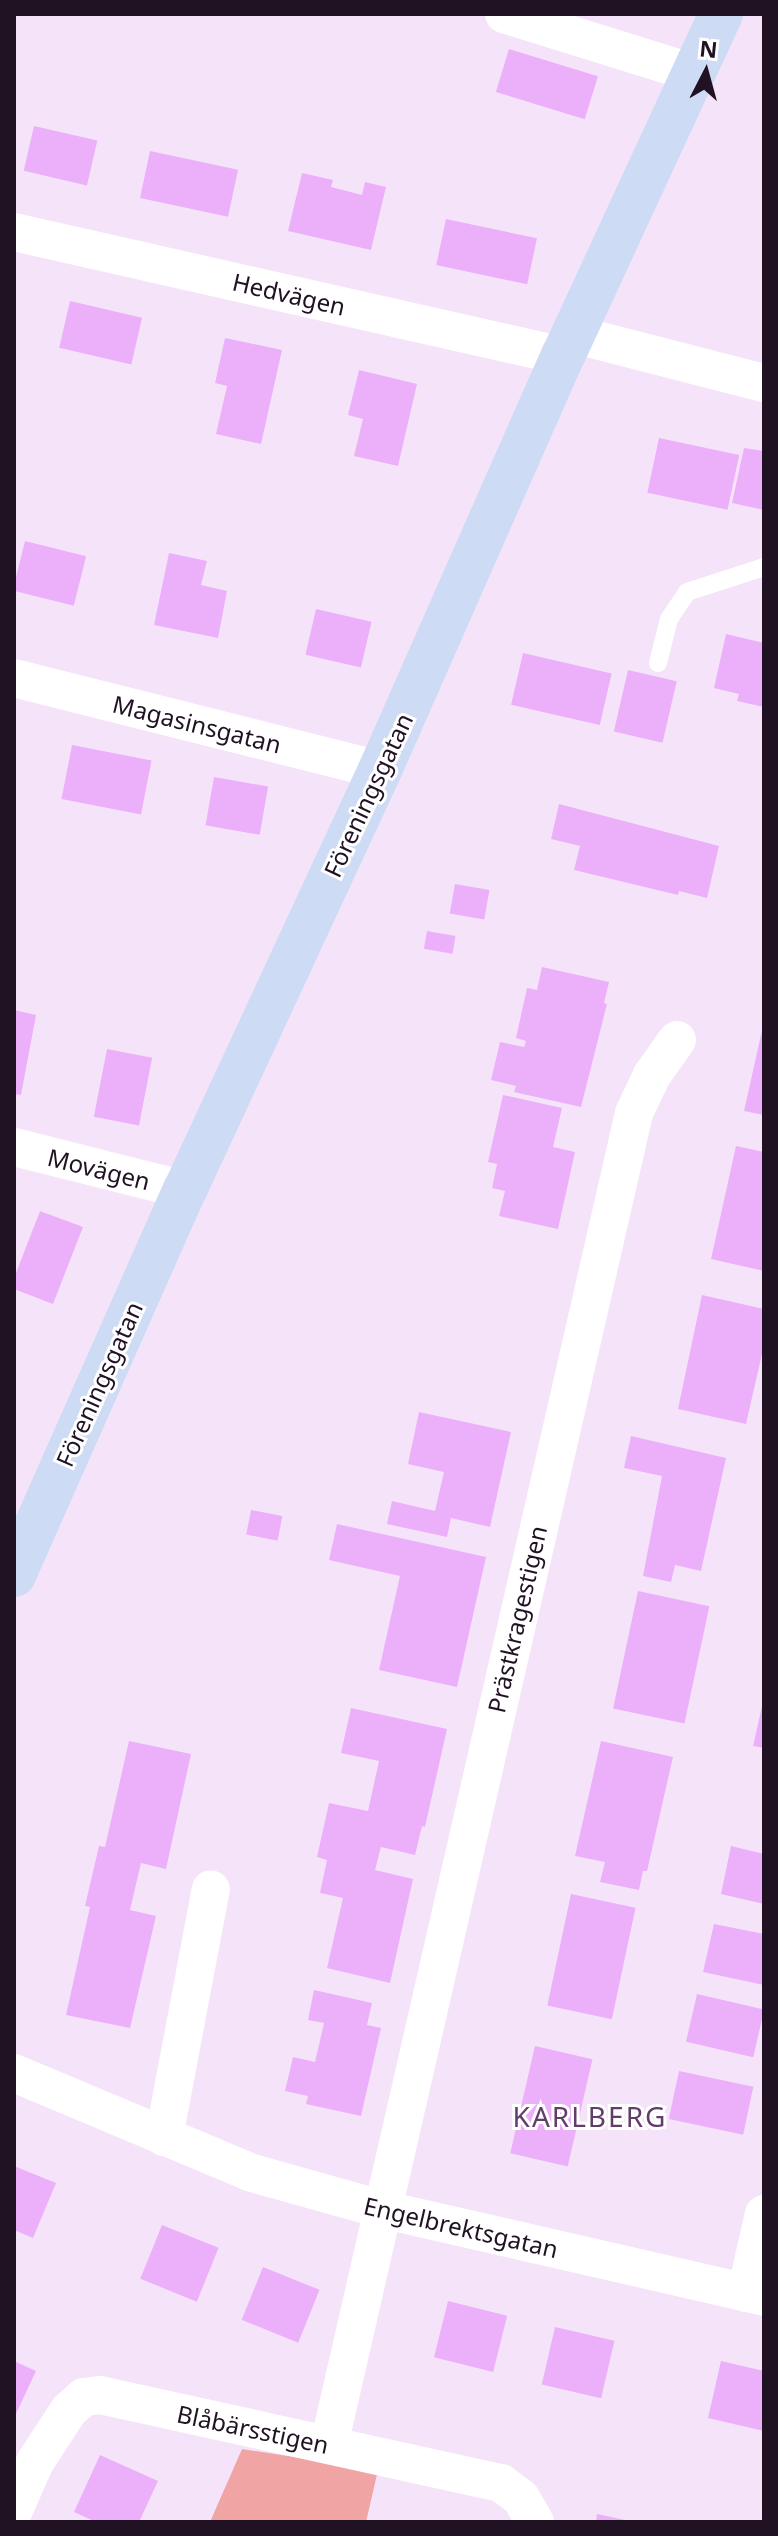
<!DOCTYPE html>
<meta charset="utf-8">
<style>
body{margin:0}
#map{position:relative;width:778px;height:2536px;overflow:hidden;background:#f5e4f9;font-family:"Noto Sans",sans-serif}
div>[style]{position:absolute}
.green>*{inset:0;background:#f0a4a3}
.building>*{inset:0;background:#ecb0fa;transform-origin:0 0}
.lane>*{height:18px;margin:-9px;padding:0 9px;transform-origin:9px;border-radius:9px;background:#fff}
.street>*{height:38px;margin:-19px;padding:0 19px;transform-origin:19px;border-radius:19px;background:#fff}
.secondary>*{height:44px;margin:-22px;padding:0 22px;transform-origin:22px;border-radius:22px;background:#cddcf4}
span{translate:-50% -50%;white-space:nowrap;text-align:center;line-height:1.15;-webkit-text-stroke:6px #fff;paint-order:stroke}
.street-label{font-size:24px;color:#201123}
.quarter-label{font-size:28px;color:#613d6a;letter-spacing:2px}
.frame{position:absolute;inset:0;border:16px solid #201123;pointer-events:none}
.north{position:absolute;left:666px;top:32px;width:80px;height:80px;-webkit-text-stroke:6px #fff;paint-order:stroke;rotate:6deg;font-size:22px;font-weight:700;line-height:32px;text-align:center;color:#201123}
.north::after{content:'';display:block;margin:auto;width:28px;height:36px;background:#201123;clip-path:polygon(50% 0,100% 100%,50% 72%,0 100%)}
</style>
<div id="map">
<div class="green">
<div style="clip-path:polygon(242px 2449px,378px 2470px,366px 2522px,210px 2522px)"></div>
</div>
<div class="building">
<div style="left:509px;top:49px;width:93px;height:45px;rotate:17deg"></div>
<div style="left:34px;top:126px;width:65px;height:46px;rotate:13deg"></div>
<div style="left:150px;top:151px;width:90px;height:48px;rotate:12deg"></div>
<div style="clip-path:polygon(302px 173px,333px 180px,331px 187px,362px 195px,365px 182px,386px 187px,371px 250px,288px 231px)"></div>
<div style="left:446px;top:219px;width:93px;height:47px;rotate:12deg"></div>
<div style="left:70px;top:301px;width:74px;height:48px;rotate:13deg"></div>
<div style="clip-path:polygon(225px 338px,282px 350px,261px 444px,216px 434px,227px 386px,215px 383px)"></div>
<div style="clip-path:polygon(359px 370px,417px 384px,398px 466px,354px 456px,363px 419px,348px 415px)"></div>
<div style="left:659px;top:438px;width:82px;height:56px;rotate:12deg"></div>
<div style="clip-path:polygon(744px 448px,764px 451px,764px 510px,732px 503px)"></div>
<div style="left:25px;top:541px;width:63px;height:51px;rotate:14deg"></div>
<div style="clip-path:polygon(169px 553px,207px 561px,201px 585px,227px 591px,218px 638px,154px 625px)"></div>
<div style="left:316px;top:609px;width:57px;height:47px;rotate:13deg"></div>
<div style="clip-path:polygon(726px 634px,764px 643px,764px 707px,737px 701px,739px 694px,714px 688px)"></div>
<div style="left:523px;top:653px;width:91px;height:53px;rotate:13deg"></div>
<div style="left:628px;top:670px;width:50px;height:63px;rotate:13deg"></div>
<div style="left:72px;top:745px;width:81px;height:55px;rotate:11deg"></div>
<div style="left:214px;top:777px;width:55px;height:49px;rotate:10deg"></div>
<div style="clip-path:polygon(559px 804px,719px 846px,707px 898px,679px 891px,678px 895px,574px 870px,580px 846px,551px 839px)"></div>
<div style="left:455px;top:884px;width:35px;height:30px;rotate:10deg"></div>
<div style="left:427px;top:931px;width:29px;height:18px;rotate:10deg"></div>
<div style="clip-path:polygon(542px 967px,609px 982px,604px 1003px,607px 1004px,581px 1107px,514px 1092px,516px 1086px,491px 1080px,500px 1042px,524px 1047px,526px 1041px,516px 1038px,527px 988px,537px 990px)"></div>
<div style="clip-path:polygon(14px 1010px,36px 1015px,21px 1095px,14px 1094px)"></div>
<div style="clip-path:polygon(763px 1026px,764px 1026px,764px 1115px,744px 1111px)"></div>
<div style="left:107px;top:1049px;width:46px;height:69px;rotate:11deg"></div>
<div style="clip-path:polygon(503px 1095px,562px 1108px,553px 1147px,575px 1152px,558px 1229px,499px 1216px,505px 1191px,492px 1188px,497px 1164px,488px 1162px)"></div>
<div style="clip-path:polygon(736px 1146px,764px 1152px,764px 1271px,711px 1259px)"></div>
<div style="clip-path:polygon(40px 1211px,83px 1227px,53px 1304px,14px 1289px,14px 1278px)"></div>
<div style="clip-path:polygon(702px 1295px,764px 1309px,764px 1345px,746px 1424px,678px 1409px)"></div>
<div style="clip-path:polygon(419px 1412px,511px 1432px,490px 1527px,451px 1518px,447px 1537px,387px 1524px,392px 1501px,435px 1511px,444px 1472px,408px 1464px)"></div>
<div style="clip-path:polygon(631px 1436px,726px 1458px,701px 1571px,675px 1565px,671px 1582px,643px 1576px,662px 1476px,624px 1468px)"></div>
<div style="left:251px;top:1510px;width:32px;height:25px;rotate:11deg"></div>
<div style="clip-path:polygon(337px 1524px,486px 1557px,457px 1687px,379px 1670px,400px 1576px,329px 1560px)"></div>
<div style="left:638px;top:1591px;width:73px;height:120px;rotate:12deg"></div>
<div style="clip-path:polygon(763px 1702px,764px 1702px,764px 1748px,753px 1746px)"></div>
<div style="clip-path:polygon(351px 1708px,447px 1729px,425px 1827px,422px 1826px,415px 1855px,381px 1847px,375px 1870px,413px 1879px,390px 1983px,327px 1968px,343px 1898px,320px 1893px,327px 1860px,317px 1857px,329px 1803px,368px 1811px,379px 1761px,341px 1753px)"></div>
<div style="clip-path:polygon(129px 1741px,191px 1754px,166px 1869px,141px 1863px,130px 1910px,156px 1916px,130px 2028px,66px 2015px,90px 1907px,85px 1906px,99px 1846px,105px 1847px)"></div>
<div style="clip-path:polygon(601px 1741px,673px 1757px,647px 1871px,643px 1871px,639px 1890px,600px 1882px,605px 1862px,575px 1856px)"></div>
<div style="clip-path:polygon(731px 1846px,764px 1854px,764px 1904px,721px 1894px)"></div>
<div style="left:571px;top:1894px;width:66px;height:114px;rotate:12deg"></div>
<div style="clip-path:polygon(714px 1924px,764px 1934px,764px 1985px,703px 1972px)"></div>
<div style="clip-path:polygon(314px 1990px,372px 2003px,367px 2025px,381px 2028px,361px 2116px,306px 2104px,308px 2096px,285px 2091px,293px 2057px,315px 2062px,324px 2023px,308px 2020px)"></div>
<div style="left:697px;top:1994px;width:69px;height:49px;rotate:13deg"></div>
<div style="left:535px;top:2046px;width:59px;height:110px;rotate:13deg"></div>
<div style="left:679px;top:2071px;width:76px;height:49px;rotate:12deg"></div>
<div style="clip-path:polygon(14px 2166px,56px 2183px,33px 2238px,14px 2230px)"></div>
<div style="left:162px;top:2225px;width:61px;height:58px;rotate:22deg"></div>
<div style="left:263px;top:2267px;width:61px;height:57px;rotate:22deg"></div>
<div style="left:448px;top:2301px;width:61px;height:58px;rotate:14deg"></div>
<div style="left:555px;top:2327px;width:61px;height:59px;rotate:13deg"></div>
<div style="clip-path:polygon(14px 2361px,36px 2371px,14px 2418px)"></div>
<div style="clip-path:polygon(721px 2361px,764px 2371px,764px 2431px,708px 2418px)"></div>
<div style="clip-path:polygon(100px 2455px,158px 2481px,139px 2522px,96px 2522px,74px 2512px)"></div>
<div style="clip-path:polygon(597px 2514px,630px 2521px,629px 2522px,596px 2522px)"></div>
</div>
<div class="lane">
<div style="left:658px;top:663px;width:45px;rotate:-76deg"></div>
<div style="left:669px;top:619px;width:32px;rotate:-56deg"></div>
<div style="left:687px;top:592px;width:81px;rotate:-18deg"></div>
</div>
<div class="street">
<div style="left:504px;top:14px;width:199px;rotate:17.3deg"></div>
<div style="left:14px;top:232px;width:563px;rotate:12.73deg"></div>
<div style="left:573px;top:334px;width:197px;rotate:14.4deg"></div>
<div style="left:14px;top:678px;width:377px;rotate:14.1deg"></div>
<div style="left:14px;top:1147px;width:176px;rotate:14.1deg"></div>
<div style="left:14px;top:2073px;width:255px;rotate:22.8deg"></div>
<div style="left:249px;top:2172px;width:137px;rotate:15.7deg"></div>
<div style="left:381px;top:2209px;width:393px;rotate:12.9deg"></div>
<div style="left:164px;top:2137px;width:252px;rotate:-79.3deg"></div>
<div style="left:746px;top:2293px;width:81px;rotate:-77.2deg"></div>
<div style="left:329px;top:2445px;width:1366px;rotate:-77.1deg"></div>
<div style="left:634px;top:1113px;width:42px;rotate:-64.7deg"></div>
<div style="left:652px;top:1075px;width:43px;rotate:-54.5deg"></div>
<div style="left:14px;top:2510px;width:52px;rotate:-66.4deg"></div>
<div style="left:35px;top:2462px;width:62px;rotate:-56.8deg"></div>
<div style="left:69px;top:2410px;width:20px;rotate:-41deg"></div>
<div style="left:84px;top:2397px;width:16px;rotate:-7deg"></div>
<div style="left:100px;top:2395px;width:411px;rotate:12.4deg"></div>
<div style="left:501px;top:2483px;width:25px;rotate:37deg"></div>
<div style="left:521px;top:2498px;width:28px;rotate:60deg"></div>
</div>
<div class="secondary">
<div style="left:14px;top:1575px;width:421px;rotate:-66.1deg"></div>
<div style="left:185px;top:1190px;width:463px;rotate:-65.1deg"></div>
<div style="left:380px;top:770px;width:453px;rotate:-66.2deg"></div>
<div style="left:563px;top:356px;width:377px;rotate:-65.2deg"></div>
</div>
<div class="street-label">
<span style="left:289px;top:294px;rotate:13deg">Hedvägen</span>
<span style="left:197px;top:724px;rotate:14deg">Magasinsgatan</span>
<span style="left:368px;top:795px;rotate:-65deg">Föreningsgatan</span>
<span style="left:99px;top:1169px;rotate:14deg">Movägen</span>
<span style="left:99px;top:1384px;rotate:-66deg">Föreningsgatan</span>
<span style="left:517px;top:1619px;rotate:-77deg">Prästkragestigen</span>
<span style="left:461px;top:2227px;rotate:13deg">Engelbrektsgatan</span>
<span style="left:253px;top:2429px;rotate:12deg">Blåbärsstigen</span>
</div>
<div class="quarter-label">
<span style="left:590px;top:2116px">KARLBERG</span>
</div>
<div class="frame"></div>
<div class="north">N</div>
</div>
